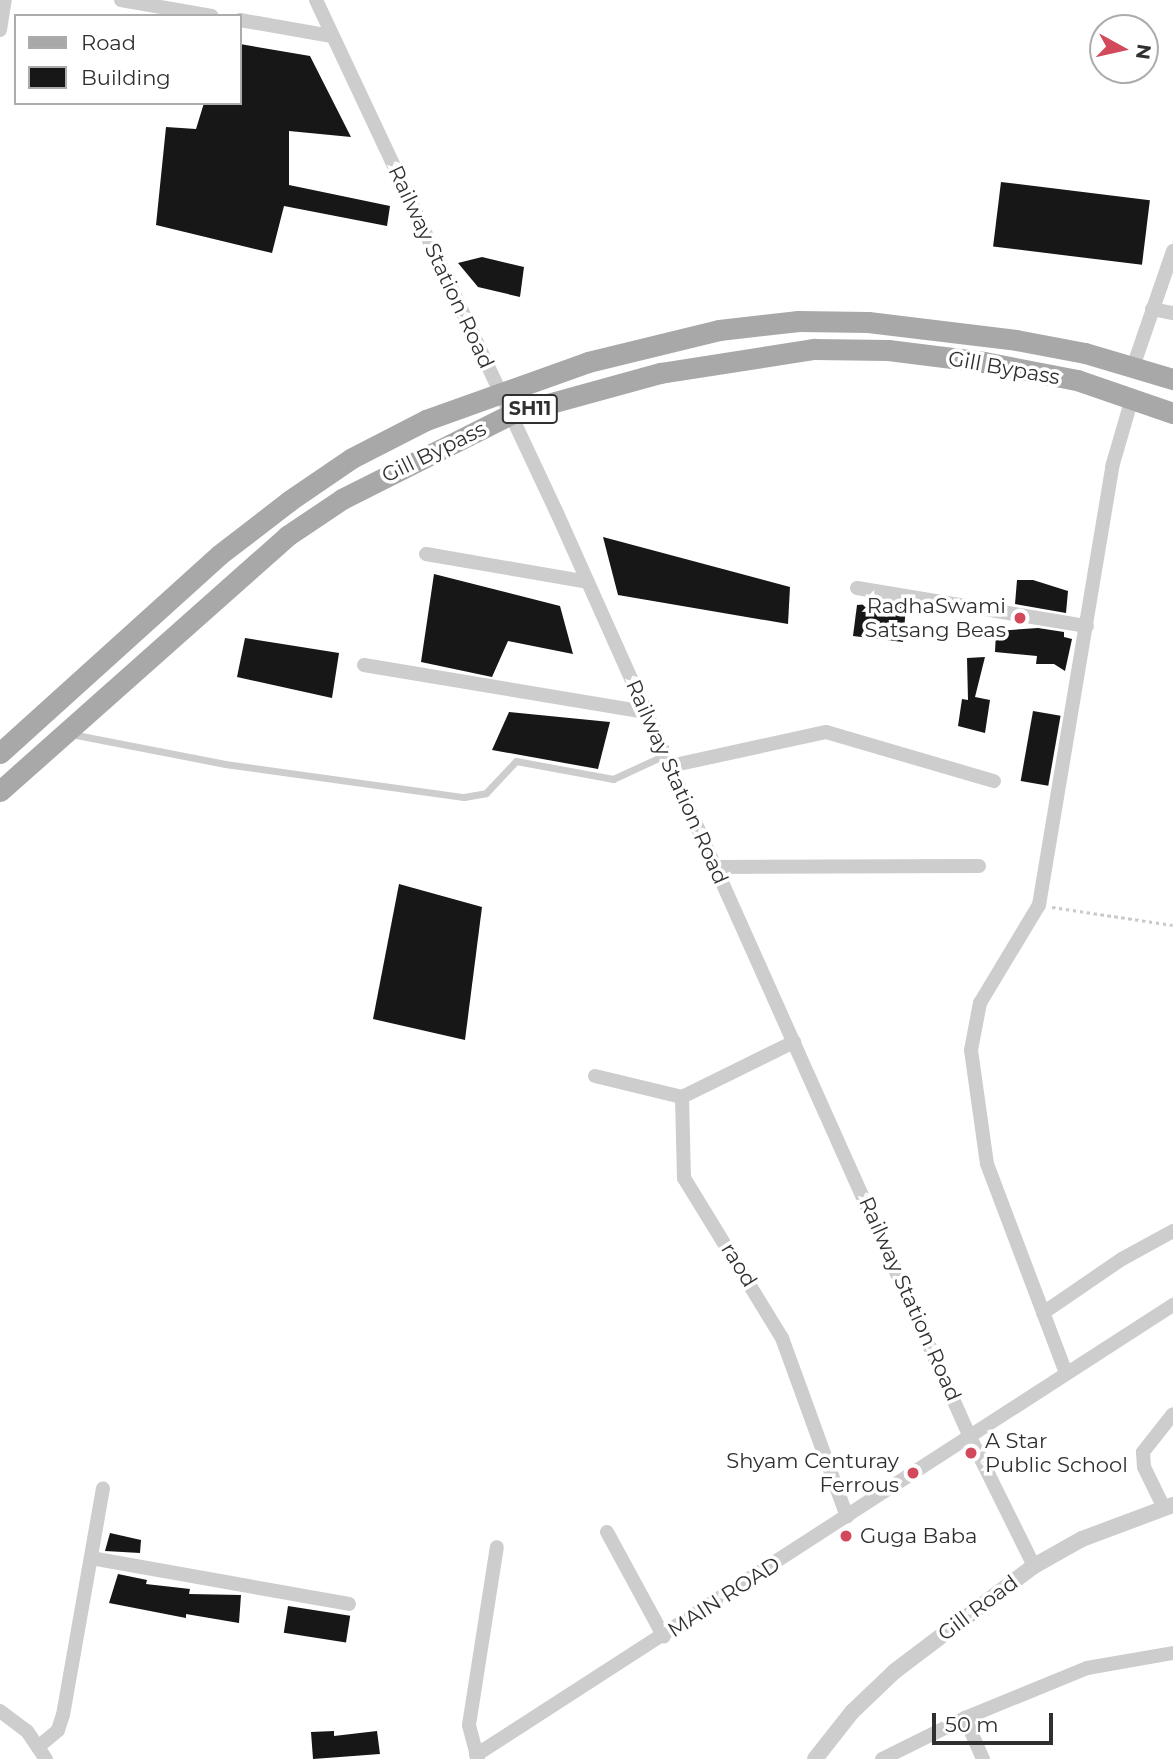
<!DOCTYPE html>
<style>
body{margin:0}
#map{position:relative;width:1173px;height:1759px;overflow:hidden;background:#fff;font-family:Montserrat,sans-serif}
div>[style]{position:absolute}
.building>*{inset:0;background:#171717;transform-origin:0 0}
.path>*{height:2.5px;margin-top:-1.25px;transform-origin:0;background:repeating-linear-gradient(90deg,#cacaca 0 3.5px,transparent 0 7px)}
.service>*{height:7px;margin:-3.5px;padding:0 3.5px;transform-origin:3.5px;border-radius:3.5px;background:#cdcdcd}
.minor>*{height:14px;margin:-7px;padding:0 7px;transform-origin:7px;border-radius:7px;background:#cdcdcd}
.tertiary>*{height:16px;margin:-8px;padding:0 8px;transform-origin:8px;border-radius:8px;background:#cdcdcd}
.primary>*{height:21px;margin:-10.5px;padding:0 10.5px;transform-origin:10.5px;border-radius:10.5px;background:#a8a8a8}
.dots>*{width:19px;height:19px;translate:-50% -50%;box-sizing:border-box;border:4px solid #fff;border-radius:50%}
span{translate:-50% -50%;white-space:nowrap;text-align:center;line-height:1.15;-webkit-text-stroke:7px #fff;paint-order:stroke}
.shield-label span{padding:2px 5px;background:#fff;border:2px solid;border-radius:5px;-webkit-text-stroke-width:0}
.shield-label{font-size:19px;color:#303030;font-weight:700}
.street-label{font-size:21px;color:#303030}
.poi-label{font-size:21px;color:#303030}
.right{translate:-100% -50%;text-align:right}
.left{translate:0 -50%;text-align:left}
.legend{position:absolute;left:14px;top:14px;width:228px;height:91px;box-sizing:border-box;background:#fff;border:2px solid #acacac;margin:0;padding:9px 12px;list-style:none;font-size:21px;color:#303030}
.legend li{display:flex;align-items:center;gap:14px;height:35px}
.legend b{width:35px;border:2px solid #acacac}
.north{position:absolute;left:1089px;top:14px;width:70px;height:70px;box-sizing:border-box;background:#fff;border:2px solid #acacac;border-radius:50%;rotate:98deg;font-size:19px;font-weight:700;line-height:28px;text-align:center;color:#303030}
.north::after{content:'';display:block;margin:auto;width:24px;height:32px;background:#d1495a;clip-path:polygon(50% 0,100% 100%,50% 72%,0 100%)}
.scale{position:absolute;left:932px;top:1713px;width:121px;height:32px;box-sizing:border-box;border:4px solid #303030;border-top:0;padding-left:9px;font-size:21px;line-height:24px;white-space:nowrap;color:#303030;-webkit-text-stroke:5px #fff;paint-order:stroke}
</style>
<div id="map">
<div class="building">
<div style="clip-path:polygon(240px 44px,310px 56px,351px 137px,289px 131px,289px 185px,390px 206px,387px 226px,284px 206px,272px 253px,156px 225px,166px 127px,196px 129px,204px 103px,240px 103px)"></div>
<div style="left:1001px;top:182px;width:150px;height:65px;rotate:7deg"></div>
<div style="clip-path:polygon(482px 257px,524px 267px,520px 297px,478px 287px,458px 263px)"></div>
<div style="clip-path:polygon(603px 537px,790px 587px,788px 624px,618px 595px)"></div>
<div style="clip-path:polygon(434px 574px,560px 606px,573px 654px,508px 641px,492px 677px,421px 662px)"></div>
<div style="clip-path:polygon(1017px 580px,1033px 580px,1068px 591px,1066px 613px,1015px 604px)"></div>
<div style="clip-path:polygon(880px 603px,906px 606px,903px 642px,853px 636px,857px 605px)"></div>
<div style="clip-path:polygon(1038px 628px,1064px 632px,1064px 637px,1072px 639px,1065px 671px,1054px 664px,1036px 664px,1037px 656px,995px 652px,996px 631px)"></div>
<div style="clip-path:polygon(245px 638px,339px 653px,332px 698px,237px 677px)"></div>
<div style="clip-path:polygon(985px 657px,975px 697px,990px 700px,985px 733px,958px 726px,962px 699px,968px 700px,967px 658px)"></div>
<div style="left:1033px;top:711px;width:28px;height:71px;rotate:10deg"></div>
<div style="clip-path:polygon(509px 712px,610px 722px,598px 769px,492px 750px)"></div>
<div style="clip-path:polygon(399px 884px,482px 907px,465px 1040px,373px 1019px)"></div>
<div style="clip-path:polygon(110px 1533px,141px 1540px,140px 1553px,105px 1551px)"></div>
<div style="clip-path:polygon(118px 1574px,147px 1580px,146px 1584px,190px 1589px,189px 1594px,241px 1595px,239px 1623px,186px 1614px,186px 1618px,109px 1603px)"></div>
<div style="left:288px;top:1606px;width:63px;height:27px;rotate:9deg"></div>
<div style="clip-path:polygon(334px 1731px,334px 1736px,377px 1731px,380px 1754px,313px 1759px,311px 1732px)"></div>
</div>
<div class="path">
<div style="left:1052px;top:907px;width:122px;rotate:8.5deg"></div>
</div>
<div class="service">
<div style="left:71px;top:734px;width:157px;rotate:11deg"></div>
<div style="left:225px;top:764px;width:241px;rotate:7.9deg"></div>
<div style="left:464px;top:797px;width:22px;rotate:-10deg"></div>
<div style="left:486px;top:793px;width:44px;rotate:-46.8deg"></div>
<div style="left:516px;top:761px;width:99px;rotate:10.5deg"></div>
<div style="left:613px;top:779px;width:57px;rotate:-24.8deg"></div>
</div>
<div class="minor">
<div style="left:121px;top:0;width:92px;rotate:10deg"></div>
<div style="left:316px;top:0;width:567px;rotate:64.84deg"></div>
<div style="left:557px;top:513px;width:1010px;rotate:65.92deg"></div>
<div style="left:969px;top:1435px;width:146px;rotate:63.6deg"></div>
<div style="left:240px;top:20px;width:92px;rotate:10deg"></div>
<div style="left:0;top:30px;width:30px;rotate:-81deg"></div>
<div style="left:1152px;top:309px;width:21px;rotate:11deg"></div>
<div style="left:1133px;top:367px;width:123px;rotate:-71deg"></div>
<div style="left:426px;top:554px;width:164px;rotate:9.8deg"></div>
<div style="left:857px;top:588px;width:233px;rotate:9.4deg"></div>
<div style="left:364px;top:665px;width:286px;rotate:9.5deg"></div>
<div style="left:670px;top:766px;width:160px;rotate:-12.3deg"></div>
<div style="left:826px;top:732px;width:175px;rotate:16.3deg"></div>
<div style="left:716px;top:867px;width:263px;rotate:-0.2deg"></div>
<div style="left:595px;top:1076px;width:89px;rotate:13.6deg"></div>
<div style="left:682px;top:1097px;width:81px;rotate:88.6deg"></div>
<div style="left:684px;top:1178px;width:188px;rotate:58.5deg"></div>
<div style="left:782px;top:1338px;width:190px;rotate:70deg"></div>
<div style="left:682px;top:1097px;width:125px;rotate:-26.2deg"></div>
<div style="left:1043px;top:1313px;width:96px;rotate:-34.4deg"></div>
<div style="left:1122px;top:1259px;width:58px;rotate:-28.8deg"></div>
<div style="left:1066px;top:1373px;width:223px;rotate:-110.7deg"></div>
<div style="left:987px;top:1164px;width:115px;rotate:-98deg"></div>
<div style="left:971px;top:1050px;width:48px;rotate:-79.2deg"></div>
<div style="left:980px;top:1003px;width:114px;rotate:-59deg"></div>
<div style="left:1039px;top:905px;width:444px;rotate:-80.5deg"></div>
<div style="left:1112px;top:467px;width:72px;rotate:-73.8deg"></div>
<div style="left:1163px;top:1506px;width:43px;rotate:-116deg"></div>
<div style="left:1144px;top:1467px;width:15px;rotate:-94deg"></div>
<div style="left:1143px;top:1452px;width:48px;rotate:-51.7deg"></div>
<div style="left:607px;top:1532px;width:119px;rotate:61.5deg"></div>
<div style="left:91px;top:1558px;width:262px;rotate:10.1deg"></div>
<div style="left:0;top:1711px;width:34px;rotate:37deg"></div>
<div style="left:27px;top:1731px;width:34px;rotate:56deg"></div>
<div style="left:965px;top:1718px;width:45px;rotate:66.3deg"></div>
<div style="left:38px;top:1747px;width:26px;rotate:-40deg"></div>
<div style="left:58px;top:1730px;width:16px;rotate:-72deg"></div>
<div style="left:63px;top:1715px;width:230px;rotate:-80deg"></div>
<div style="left:476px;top:1755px;width:830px;rotate:-32.85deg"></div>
<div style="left:478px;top:1759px;width:35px;rotate:-105deg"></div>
<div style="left:469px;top:1725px;width:180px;rotate:-81.1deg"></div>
<div style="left:882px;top:1759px;width:93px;rotate:-26.3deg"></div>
<div style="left:965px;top:1718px;width:132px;rotate:-22.3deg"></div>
<div style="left:1087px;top:1668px;width:87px;rotate:-9.9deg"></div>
</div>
<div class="tertiary">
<div style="left:815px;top:1759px;width:60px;rotate:-51.8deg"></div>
<div style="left:852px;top:1712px;width:59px;rotate:-43.6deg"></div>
<div style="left:895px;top:1671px;width:174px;rotate:-37.1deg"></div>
<div style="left:1034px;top:1566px;width:55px;rotate:-29.4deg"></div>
<div style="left:1082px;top:1539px;width:97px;rotate:-20.5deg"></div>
</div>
<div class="primary">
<div style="left:0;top:753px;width:295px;rotate:-42.1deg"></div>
<div style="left:219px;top:555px;width:88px;rotate:-37.6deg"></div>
<div style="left:289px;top:501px;width:76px;rotate:-34.3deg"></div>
<div style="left:352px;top:458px;width:83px;rotate:-27.2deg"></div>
<div style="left:426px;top:420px;width:172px;rotate:-19.7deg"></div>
<div style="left:588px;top:362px;width:135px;rotate:-13.7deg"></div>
<div style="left:719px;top:330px;width:80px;rotate:-6.5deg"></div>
<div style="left:798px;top:321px;width:70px;rotate:0.8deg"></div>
<div style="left:868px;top:322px;width:149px;rotate:6.9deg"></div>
<div style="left:1016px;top:340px;width:70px;rotate:10.7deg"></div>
<div style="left:1085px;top:353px;width:92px;rotate:16.5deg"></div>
<div style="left:0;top:791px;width:384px;rotate:-41.6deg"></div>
<div style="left:287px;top:536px;width:66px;rotate:-33.9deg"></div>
<div style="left:342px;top:499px;width:189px;rotate:-26.7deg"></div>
<div style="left:511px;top:414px;width:155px;rotate:-15.4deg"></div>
<div style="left:660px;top:373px;width:156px;rotate:-8.9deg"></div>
<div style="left:814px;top:349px;width:74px;rotate:0.8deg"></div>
<div style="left:888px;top:350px;width:97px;rotate:7.1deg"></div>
<div style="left:984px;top:362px;width:95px;rotate:11deg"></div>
<div style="left:1077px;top:380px;width:102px;rotate:19deg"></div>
</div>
<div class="dots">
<div style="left:1020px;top:618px;background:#d1495a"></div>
<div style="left:971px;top:1453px;background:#d1495a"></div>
<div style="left:913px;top:1473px;background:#d1495a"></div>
<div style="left:846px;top:1536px;background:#d1495a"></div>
</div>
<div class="shield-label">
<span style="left:530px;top:409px">SH11</span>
</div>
<div class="street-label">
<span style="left:441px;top:267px;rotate:65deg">Railway Station Road</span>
<span style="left:1004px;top:368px;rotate:10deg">Gill Bypass</span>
<span style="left:434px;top:452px;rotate:-26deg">Gill Bypass</span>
<span style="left:677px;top:782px;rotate:66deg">Railway Station Road</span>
<span style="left:739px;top:1265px;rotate:58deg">raod</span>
<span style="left:910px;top:1299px;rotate:66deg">Railway Station Road</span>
<span style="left:724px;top:1597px;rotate:-33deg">MAIN ROAD</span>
<span style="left:978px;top:1608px;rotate:-37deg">Gill Road</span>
</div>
<div class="poi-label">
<span class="right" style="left:1006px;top:618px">RadhaSwami<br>Satsang Beas</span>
<span class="left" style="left:985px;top:1453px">A Star<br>Public School</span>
<span class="right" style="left:899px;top:1473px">Shyam Centuray<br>Ferrous</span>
<span class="left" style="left:860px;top:1536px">Guga Baba</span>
</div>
<ul class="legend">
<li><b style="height:9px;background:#a8a8a8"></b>Road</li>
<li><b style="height:19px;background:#171717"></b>Building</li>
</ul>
<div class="north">N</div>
<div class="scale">50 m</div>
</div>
